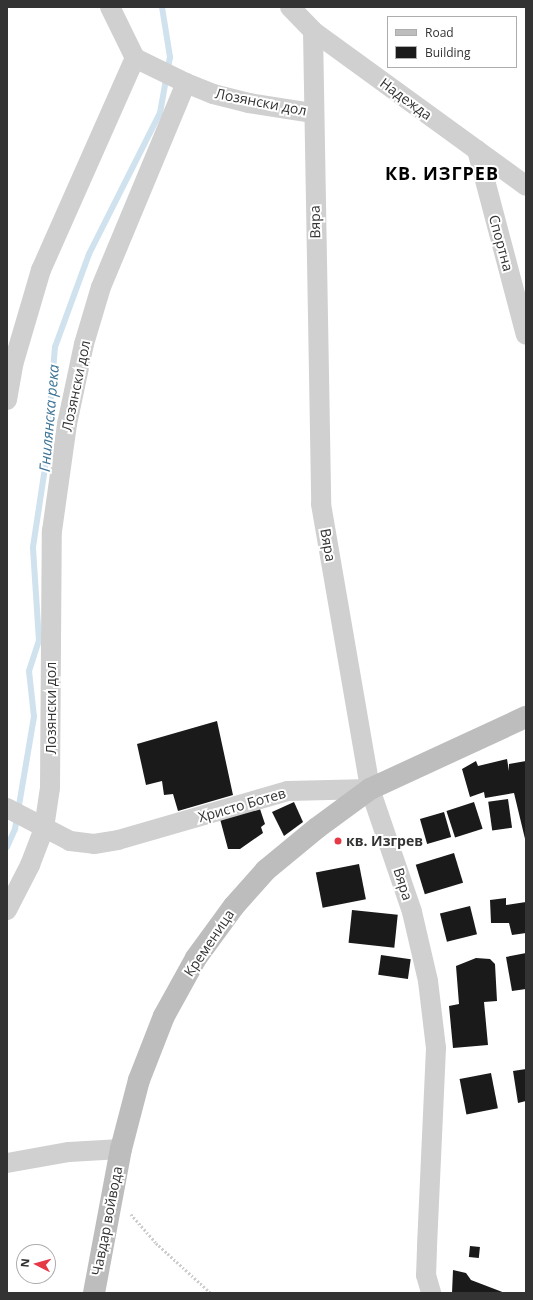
<!DOCTYPE html>
<meta charset="utf-8">
<style>
body{margin:0}
#map{position:relative;width:533px;height:1300px;overflow:hidden;background:#fff;font-family:"Open Sans",sans-serif}
div>[style]{position:absolute}
.stream>*{height:6px;margin:-3px;padding:0 3px;transform-origin:3px;border-radius:3px;background:#cfe2ee}
.building>*{inset:0;background:#1a1a1a;transform-origin:0 0}
.path>*{height:2.5px;margin-top:-1.25px;transform-origin:0;background:repeating-linear-gradient(90deg,#cdcdcd 0 2px,transparent 0 4px)}
.street>*{height:20px;margin:-10px;padding:0 10px;transform-origin:10px;border-radius:10px;background:#d0d0d0}
.secondary>*{height:22px;margin:-11px;padding:0 11px;transform-origin:11px;border-radius:11px;background:#bdbdbd}
.dots>*{width:11px;height:11px;translate:-50% -50%;box-sizing:border-box;border:2px solid #fff;border-radius:50%}
span{translate:-50% -50%;white-space:nowrap;text-align:center;line-height:1.15;-webkit-text-stroke:4px #fff;paint-order:stroke}
.street-label{font-size:14px;color:#333}
.poi-label{font-size:14px;color:#333;font-weight:700}
.left{translate:0 -50%;text-align:left}
.water-label{font-size:15px;color:#3f7597;font-style:italic}
.district-label{font-size:18px;color:#000;font-weight:700;letter-spacing:1px}
.frame{position:absolute;inset:0;border:8px solid #333;pointer-events:none}
.legend{position:absolute;left:387px;top:16px;width:130px;height:52px;box-sizing:border-box;background:#fff;border:1px solid #adadad;margin:0;padding:5px 7px;list-style:none;font-size:12px;color:#333}
.legend li{display:flex;align-items:center;gap:8px;height:20px}
.legend b{width:20px;border:1px solid #adadad}
.north{position:absolute;left:16px;top:1244px;width:40px;height:40px;box-sizing:border-box;background:#fff;border:1px solid #adadad;border-radius:50%;rotate:276deg;font-size:11px;font-weight:700;line-height:16px;text-align:center;color:#333}
.north::after{content:'';display:block;margin:auto;width:14px;height:18px;background:#e63946;clip-path:polygon(50% 0,100% 100%,50% 72%,0 100%)}
</style>
<div id="map">
<div class="stream">
<div style="left:7px;top:847px;width:20px;rotate:-66deg"></div>
<div style="left:15px;top:829px;width:114px;rotate:-80.4deg"></div>
<div style="left:34px;top:717px;width:46px;rotate:-96.2deg"></div>
<div style="left:29px;top:671px;width:32px;rotate:-72deg"></div>
<div style="left:39px;top:641px;width:94px;rotate:-93.7deg"></div>
<div style="left:33px;top:547px;width:80px;rotate:-81.4deg"></div>
<div style="left:45px;top:468px;width:121px;rotate:-85.3deg"></div>
<div style="left:55px;top:347px;width:99px;rotate:-69.9deg"></div>
<div style="left:89px;top:254px;width:158px;rotate:-63.3deg"></div>
<div style="left:160px;top:113px;width:57px;rotate:-79.9deg"></div>
<div style="left:170px;top:57px;width:51px;rotate:-99.1deg"></div>
</div>
<div class="building">
<div style="clip-path:polygon(217px 721px,233px 795px,178px 811px,173px 794px,164px 795px,162px 781px,146px 785px,137px 744px)"></div>
<div style="clip-path:polygon(507px 759px,509px 771px,509px 764px,526px 761px,526px 843px,514px 793px,485px 798px,484px 792px,470px 797px,462px 769px,476px 761px,478px 766px)"></div>
<div style="left:508px;top:799px;width:29px;height:20px;rotate:82deg"></div>
<div style="clip-path:polygon(294px 802px,303px 822px,284px 836px,272px 812px)"></div>
<div style="left:474px;top:802px;width:28px;height:29px;rotate:72deg"></div>
<div style="clip-path:polygon(260px 809px,265px 824px,261px 827px,263px 833px,240px 849px,228px 849px,220px 819px)"></div>
<div style="left:444px;top:812px;width:26px;height:25px;rotate:74deg"></div>
<div style="left:454px;top:853px;width:31px;height:40px;rotate:73deg"></div>
<div style="left:359px;top:864px;width:36px;height:44px;rotate:79deg"></div>
<div style="clip-path:polygon(506px 898px,506px 905px,526px 902px,526px 933px,512px 935px,509px 923px,491px 923px,490px 900px)"></div>
<div style="left:470px;top:906px;width:29px;height:31px;rotate:76deg"></div>
<div style="left:352px;top:910px;width:46px;height:33px;rotate:6deg"></div>
<div style="clip-path:polygon(526px 953px,526px 989px,512px 991px,506px 957px)"></div>
<div style="left:381px;top:955px;width:30px;height:20px;rotate:8deg"></div>
<div style="clip-path:polygon(476px 958px,490px 959px,495px 964px,497px 1001px,484px 1002px,488px 1045px,453px 1048px,449px 1006px,459px 1004px,456px 966px)"></div>
<div style="clip-path:polygon(526px 1069px,526px 1101px,518px 1103px,513px 1071px)"></div>
<div style="left:491px;top:1073px;width:36px;height:32px;rotate:79deg"></div>
<div style="left:470px;top:1246px;width:10px;height:11px;rotate:6deg"></div>
<div style="clip-path:polygon(453px 1270px,466px 1273px,471px 1280px,505px 1293px,452px 1293px)"></div>
</div>
<div class="path">
<div style="left:131px;top:1214px;width:38px;rotate:49deg"></div>
<div style="left:156px;top:1243px;width:74px;rotate:42.3deg"></div>
</div>
<div class="street">
<div style="left:110px;top:7px;width:57px;rotate:63.9deg"></div>
<div style="left:290px;top:7px;width:33px;rotate:46deg"></div>
<div style="left:313px;top:31px;width:263px;rotate:36deg"></div>
<div style="left:313px;top:31px;width:473px;rotate:89deg"></div>
<div style="left:321px;top:504px;width:289px;rotate:80.2deg"></div>
<div style="left:370px;top:789px;width:130px;rotate:71.1deg"></div>
<div style="left:412px;top:912px;width:71px;rotate:76.9deg"></div>
<div style="left:428px;top:981px;width:67px;rotate:83.2deg"></div>
<div style="left:436px;top:1048px;width:200px;rotate:92.6deg"></div>
<div style="left:427px;top:1248px;width:27px;rotate:92deg"></div>
<div style="left:426px;top:1275px;width:19px;rotate:74deg"></div>
<div style="left:186px;top:83px;width:29px;rotate:22deg"></div>
<div style="left:213px;top:94px;width:37px;rotate:14deg"></div>
<div style="left:249px;top:103px;width:65px;rotate:8.9deg"></div>
<div style="left:477px;top:150px;width:191px;rotate:75.2deg"></div>
<div style="left:7px;top:400px;width:36px;rotate:-80deg"></div>
<div style="left:13px;top:365px;width:99px;rotate:-73.6deg"></div>
<div style="left:41px;top:270px;width:232px;rotate:-66.1deg"></div>
<div style="left:7px;top:808px;width:71px;rotate:27.6deg"></div>
<div style="left:70px;top:841px;width:24px;rotate:7deg"></div>
<div style="left:94px;top:844px;width:24px;rotate:-9deg"></div>
<div style="left:118px;top:840px;width:177px;rotate:-16.1deg"></div>
<div style="left:288px;top:791px;width:82px;rotate:-1.4deg"></div>
<div style="left:7px;top:910px;width:51px;rotate:-62.9deg"></div>
<div style="left:30px;top:865px;width:40px;rotate:-69deg"></div>
<div style="left:44px;top:828px;width:40px;rotate:-81.5deg"></div>
<div style="left:50px;top:788px;width:257px;rotate:-89.6deg"></div>
<div style="left:52px;top:531px;width:108px;rotate:-82deg"></div>
<div style="left:67px;top:424px;width:82px;rotate:-78deg"></div>
<div style="left:84px;top:344px;width:59px;rotate:-73.4deg"></div>
<div style="left:101px;top:287px;width:221px;rotate:-67.4deg"></div>
<div style="left:186px;top:83px;width:57px;rotate:-153.9deg"></div>
<div style="left:7px;top:1163px;width:63px;rotate:-10.1deg"></div>
<div style="left:69px;top:1152px;width:52px;rotate:-3.3deg"></div>
</div>
<div class="secondary">
<div style="left:94px;top:1293px;width:147px;rotate:-79.4deg"></div>
<div style="left:121px;top:1149px;width:71px;rotate:-75.4deg"></div>
<div style="left:139px;top:1080px;width:69px;rotate:-68.7deg"></div>
<div style="left:164px;top:1016px;width:66px;rotate:-61.1deg"></div>
<div style="left:196px;top:958px;width:64px;rotate:-53.8deg"></div>
<div style="left:234px;top:906px;width:48px;rotate:-48.4deg"></div>
<div style="left:266px;top:870px;width:66px;rotate:-39.5deg"></div>
<div style="left:317px;top:828px;width:66px;rotate:-36.3deg"></div>
<div style="left:370px;top:789px;width:172px;rotate:-24.8deg"></div>
</div>
<div class="dots">
<div style="left:338px;top:841px;background:#e63946"></div>
</div>
<div class="street-label">
<span style="left:406px;top:99px;rotate:36deg">Надежда</span>
<span style="left:261px;top:102px;rotate:11deg">Лозянски дол</span>
<span style="left:315px;top:222px;rotate:-91deg">Вяра</span>
<span style="left:501px;top:243px;rotate:75deg">Спортна</span>
<span style="left:76px;top:386px;rotate:-78deg">Лозянски дол</span>
<span style="left:328px;top:545px;rotate:80deg">Вяра</span>
<span style="left:51px;top:708px;rotate:-90deg">Лозянски дол</span>
<span style="left:242px;top:805px;rotate:-16deg">Христо Ботев</span>
<span style="left:403px;top:884px;rotate:72deg">Вяра</span>
<span style="left:209px;top:943px;rotate:-56deg">Кременица</span>
<span style="left:107px;top:1221px;rotate:-79deg">Чавдар войвода</span>
</div>
<div class="poi-label">
<span class="left" style="left:346px;top:841px">кв. Изгрев</span>
</div>
<div class="water-label">
<span style="left:49px;top:418px;rotate:-85deg">Гнилянска река</span>
</div>
<div class="district-label">
<span style="left:442px;top:173px">КВ. ИЗГРЕВ</span>
</div>
<div class="frame"></div>
<ul class="legend">
<li><b style="height:5px;background:#bdbdbd"></b>Road</li>
<li><b style="height:11px;background:#1a1a1a"></b>Building</li>
</ul>
<div class="north">N</div>
</div>
